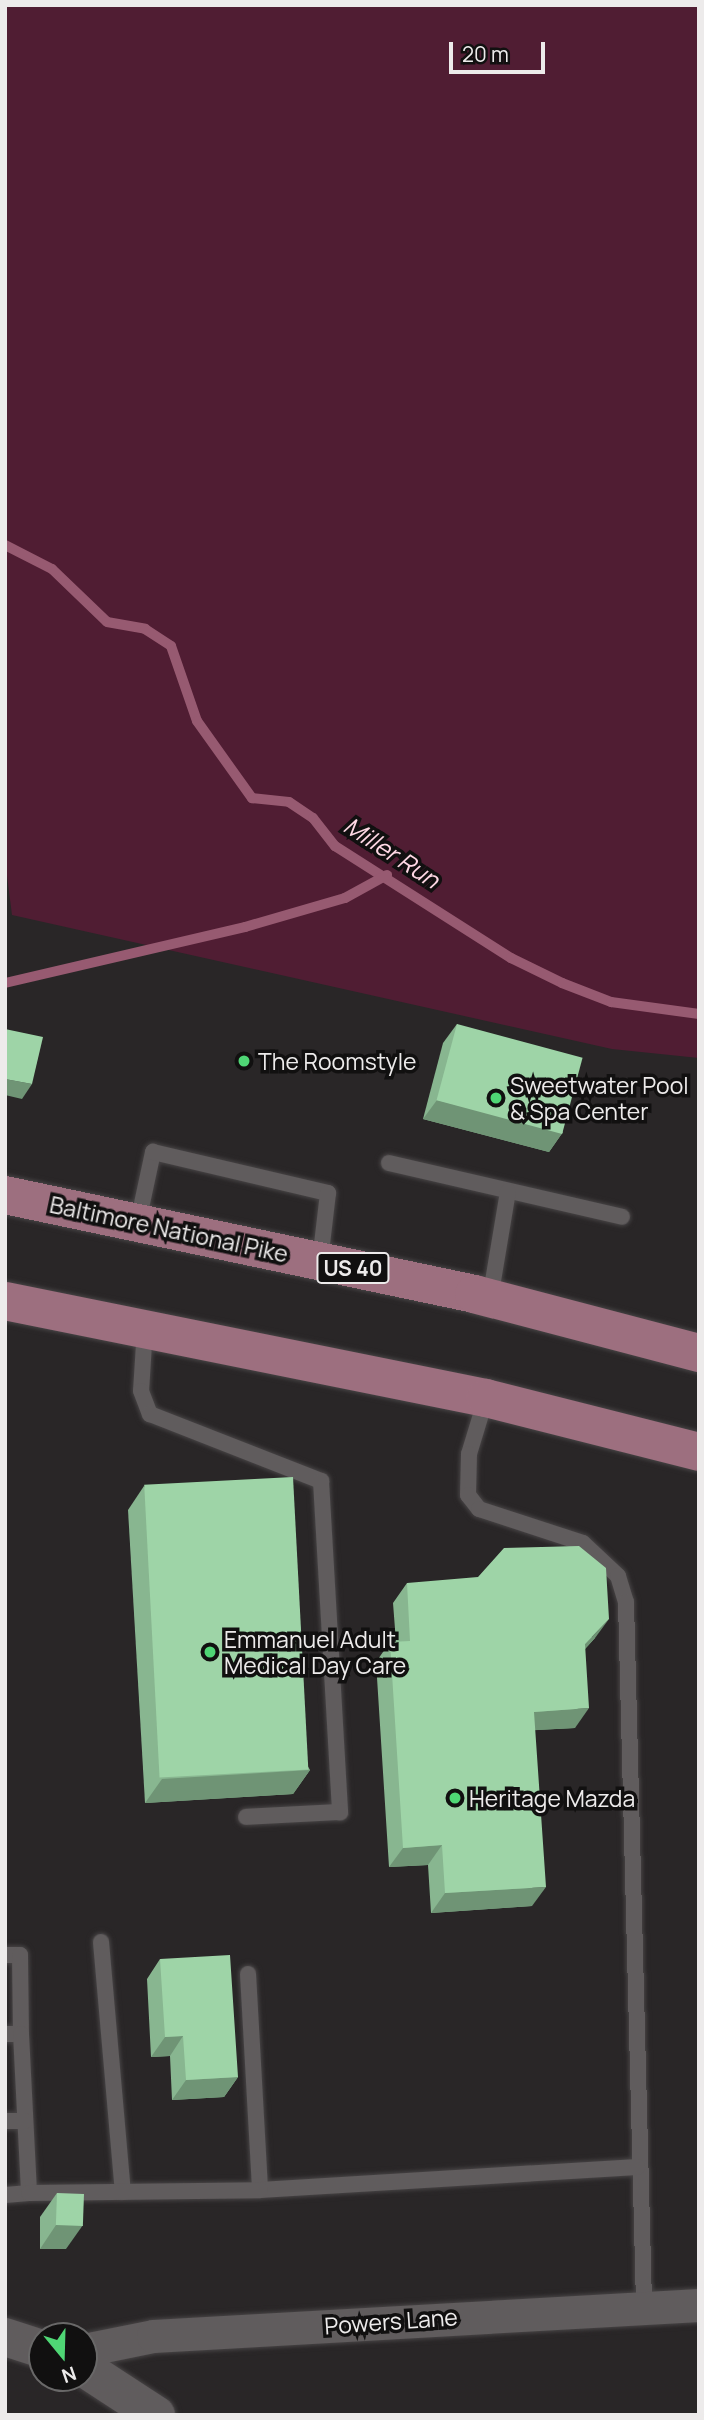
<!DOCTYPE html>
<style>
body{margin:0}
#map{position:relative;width:704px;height:2420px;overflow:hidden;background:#292627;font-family:Manrope,sans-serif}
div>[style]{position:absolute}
.green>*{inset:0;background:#501d33}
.stream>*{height:10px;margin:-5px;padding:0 5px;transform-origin:5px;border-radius:5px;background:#975a71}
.roads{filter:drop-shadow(0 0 2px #474445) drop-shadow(0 0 2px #474445)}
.service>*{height:16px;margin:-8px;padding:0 8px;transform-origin:8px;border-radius:8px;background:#605c5d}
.minor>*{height:33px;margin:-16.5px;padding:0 16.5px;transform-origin:16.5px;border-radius:16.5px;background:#605c5d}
.tertiary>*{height:38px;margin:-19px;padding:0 19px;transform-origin:19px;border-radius:19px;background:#605c5d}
.primary>*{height:38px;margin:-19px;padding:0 19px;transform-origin:19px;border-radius:19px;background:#9d6f7f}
.wall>*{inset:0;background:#88b690}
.shaded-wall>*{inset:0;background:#6f9475}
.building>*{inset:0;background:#9ed4a7;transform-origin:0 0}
.dots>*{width:19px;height:19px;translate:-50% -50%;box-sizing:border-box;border:4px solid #111010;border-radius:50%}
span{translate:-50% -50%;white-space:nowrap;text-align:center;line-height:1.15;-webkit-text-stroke:7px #111010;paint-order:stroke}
.shield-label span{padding:2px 5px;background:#111010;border:2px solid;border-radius:5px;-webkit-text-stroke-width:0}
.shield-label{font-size:21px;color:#edebeb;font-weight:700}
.poi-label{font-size:23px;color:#edebeb}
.left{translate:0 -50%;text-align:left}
.street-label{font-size:23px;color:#edebeb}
.water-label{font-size:24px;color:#ffd8e5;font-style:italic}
.frame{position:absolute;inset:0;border:7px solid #edebeb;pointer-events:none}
.north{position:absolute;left:28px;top:2322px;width:70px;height:70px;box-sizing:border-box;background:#111010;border:2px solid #696868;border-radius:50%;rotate:161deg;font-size:19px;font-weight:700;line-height:28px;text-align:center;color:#edebeb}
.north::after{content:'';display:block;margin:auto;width:24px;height:32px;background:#4fd675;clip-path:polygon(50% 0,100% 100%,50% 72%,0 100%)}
.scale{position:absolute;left:449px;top:42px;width:96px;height:32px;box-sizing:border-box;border:4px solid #edebeb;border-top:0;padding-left:9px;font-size:21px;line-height:24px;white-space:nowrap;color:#edebeb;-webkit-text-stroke:5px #111010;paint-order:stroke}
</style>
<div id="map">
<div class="green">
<div style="clip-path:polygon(5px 5px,699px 5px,699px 1058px,612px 1049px,12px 915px,5px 860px)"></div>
</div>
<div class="stream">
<div style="left:5px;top:545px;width:53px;rotate:27.1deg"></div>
<div style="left:52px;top:569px;width:76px;rotate:43.9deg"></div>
<div style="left:107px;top:622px;width:39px;rotate:10deg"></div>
<div style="left:145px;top:629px;width:31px;rotate:33deg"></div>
<div style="left:171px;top:646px;width:79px;rotate:70.9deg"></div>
<div style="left:197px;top:721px;width:95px;rotate:54.5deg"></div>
<div style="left:252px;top:798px;width:37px;rotate:6deg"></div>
<div style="left:289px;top:802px;width:29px;rotate:34deg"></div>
<div style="left:313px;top:818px;width:36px;rotate:52deg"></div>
<div style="left:335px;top:846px;width:209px;rotate:32.5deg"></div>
<div style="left:511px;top:958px;width:57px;rotate:26.1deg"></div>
<div style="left:562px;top:983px;width:53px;rotate:21.2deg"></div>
<div style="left:611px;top:1002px;width:89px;rotate:7.8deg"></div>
<div style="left:5px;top:983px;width:246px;rotate:-13.1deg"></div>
<div style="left:245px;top:927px;width:104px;rotate:-16.2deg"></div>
<div style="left:345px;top:898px;width:48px;rotate:-28.7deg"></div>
</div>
<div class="roads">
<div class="service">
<div style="left:389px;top:1163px;width:239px;rotate:13deg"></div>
<div style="left:138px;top:1222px;width:72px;rotate:-77.9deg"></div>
<div style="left:153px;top:1152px;width:180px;rotate:13.2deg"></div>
<div style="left:328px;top:1193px;width:68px;rotate:96.7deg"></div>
<div style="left:490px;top:1299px;width:109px;rotate:-80.5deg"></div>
<div style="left:145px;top:1328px;width:63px;rotate:93.6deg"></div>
<div style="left:141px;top:1391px;width:25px;rotate:69deg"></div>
<div style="left:150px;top:1414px;width:184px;rotate:21.4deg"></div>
<div style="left:321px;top:1481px;width:332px;rotate:86.7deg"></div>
<div style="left:340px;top:1812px;width:94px;rotate:177deg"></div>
<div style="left:486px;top:1398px;width:59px;rotate:106.9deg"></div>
<div style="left:469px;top:1454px;width:41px;rotate:91.4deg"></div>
<div style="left:468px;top:1495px;width:18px;rotate:52deg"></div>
<div style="left:479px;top:1509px;width:109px;rotate:18.1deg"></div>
<div style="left:583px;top:1543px;width:48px;rotate:43.3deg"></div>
<div style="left:618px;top:1576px;width:27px;rotate:73deg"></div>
<div style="left:626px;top:1602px;width:702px;rotate:88.53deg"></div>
<div style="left:101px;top:1942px;width:251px;rotate:85deg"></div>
<div style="left:5px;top:1955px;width:15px"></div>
<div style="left:20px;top:1955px;width:81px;rotate:89.3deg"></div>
<div style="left:248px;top:1974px;width:216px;rotate:86.8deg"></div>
<div style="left:260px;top:2190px;width:378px;rotate:-3.5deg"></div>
<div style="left:5px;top:2034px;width:16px"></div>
<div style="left:21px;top:2034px;width:159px;rotate:87.1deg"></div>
<div style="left:29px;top:2193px;width:24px;rotate:175deg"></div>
<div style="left:5px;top:2121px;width:20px"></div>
<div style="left:29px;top:2193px;width:231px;rotate:-0.7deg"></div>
</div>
<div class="minor">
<div style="left:84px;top:2350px;width:70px;rotate:-11.5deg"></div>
<div style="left:153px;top:2336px;width:547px;rotate:-3.25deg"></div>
</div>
<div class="tertiary">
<div style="left:5px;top:2337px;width:39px;rotate:18deg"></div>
<div style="left:84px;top:2368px;width:86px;rotate:33.1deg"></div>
</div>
<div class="primary">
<div style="left:5px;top:1195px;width:479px;rotate:11.9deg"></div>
<div style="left:474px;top:1294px;width:233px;rotate:14.7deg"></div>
<div style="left:5px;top:1301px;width:491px;rotate:11.4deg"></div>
<div style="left:486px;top:1398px;width:220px;rotate:14.2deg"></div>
</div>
</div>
<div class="wall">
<div style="clip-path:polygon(457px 1024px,563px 1132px,549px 1152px,423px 1119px,443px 1043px)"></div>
<div style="clip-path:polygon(144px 1486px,310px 1770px,293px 1794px,145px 1803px,128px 1510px)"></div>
<div style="clip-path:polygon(407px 1583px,595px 1638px,585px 1649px,575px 1728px,535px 1730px,532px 1906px,431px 1913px,428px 1865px,389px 1867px,376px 1662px,390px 1642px,396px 1642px,393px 1603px)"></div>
<div style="clip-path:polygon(160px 1959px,238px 2077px,224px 2097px,172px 2100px,170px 2056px,151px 2057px,147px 1979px)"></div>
<div style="clip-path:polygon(57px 2193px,66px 2249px,40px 2249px,40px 2217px)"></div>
</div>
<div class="shaded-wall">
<div style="clip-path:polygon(5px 1079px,32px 1084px,22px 1099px,5px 1095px)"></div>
<div style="clip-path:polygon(437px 1100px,563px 1132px,549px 1152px,423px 1119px)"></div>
<div style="clip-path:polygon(609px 1619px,595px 1638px,571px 1664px,585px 1644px)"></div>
<div style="clip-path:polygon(589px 1708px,575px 1728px,520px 1731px,534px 1712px)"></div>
<div style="clip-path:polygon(310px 1770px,293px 1794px,145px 1803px,162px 1779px)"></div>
<div style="clip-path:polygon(442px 1845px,428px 1865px,389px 1867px,403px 1848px)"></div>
<div style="clip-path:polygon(546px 1887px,532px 1906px,431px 1913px,445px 1893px)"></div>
<div style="clip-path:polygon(183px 2036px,170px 2056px,151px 2057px,165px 2037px)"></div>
<div style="clip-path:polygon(238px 2077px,224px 2097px,172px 2100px,186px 2080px)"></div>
<div style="clip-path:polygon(56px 2225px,83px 2225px,66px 2249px,40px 2249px)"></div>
</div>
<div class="building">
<div style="left:457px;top:1024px;width:130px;height:79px;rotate:15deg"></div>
<div style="clip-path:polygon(5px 1029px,43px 1037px,32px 1084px,5px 1079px)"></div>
<div style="left:293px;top:1477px;width:293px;height:149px;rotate:87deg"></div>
<div style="clip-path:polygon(579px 1546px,606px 1568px,609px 1619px,585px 1644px,589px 1708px,534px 1712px,546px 1887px,445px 1893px,442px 1845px,403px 1848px,390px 1642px,410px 1641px,407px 1583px,478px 1577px,504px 1548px)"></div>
<div style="clip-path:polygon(230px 1955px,238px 2077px,186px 2080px,183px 2036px,165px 2037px,160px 1959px)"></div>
<div style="left:57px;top:2193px;width:27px;height:32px;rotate:2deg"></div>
</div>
<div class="dots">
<div style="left:244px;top:1061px;background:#4fd675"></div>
<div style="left:496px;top:1098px;background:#4fd675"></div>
<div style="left:210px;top:1652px;background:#4fd675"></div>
<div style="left:455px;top:1798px;background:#4fd675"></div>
</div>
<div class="shield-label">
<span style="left:353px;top:1268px">US 40</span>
</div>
<div class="poi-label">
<span class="left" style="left:258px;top:1061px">The Roomstyle</span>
<span class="left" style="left:510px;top:1098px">Sweetwater Pool<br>&amp; Spa Center</span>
<span class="left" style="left:224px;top:1652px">Emmanuel Adult<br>Medical Day Care</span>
<span class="left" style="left:469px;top:1798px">Heritage Mazda</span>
</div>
<div class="street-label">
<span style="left:169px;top:1229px;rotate:12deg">Baltimore National Pike</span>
<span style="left:391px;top:2321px;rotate:-4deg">Powers Lane</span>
</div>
<div class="water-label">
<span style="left:392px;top:852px;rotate:33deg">Miller Run</span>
</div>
<div class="frame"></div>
<div class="north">N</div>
<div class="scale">20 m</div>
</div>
